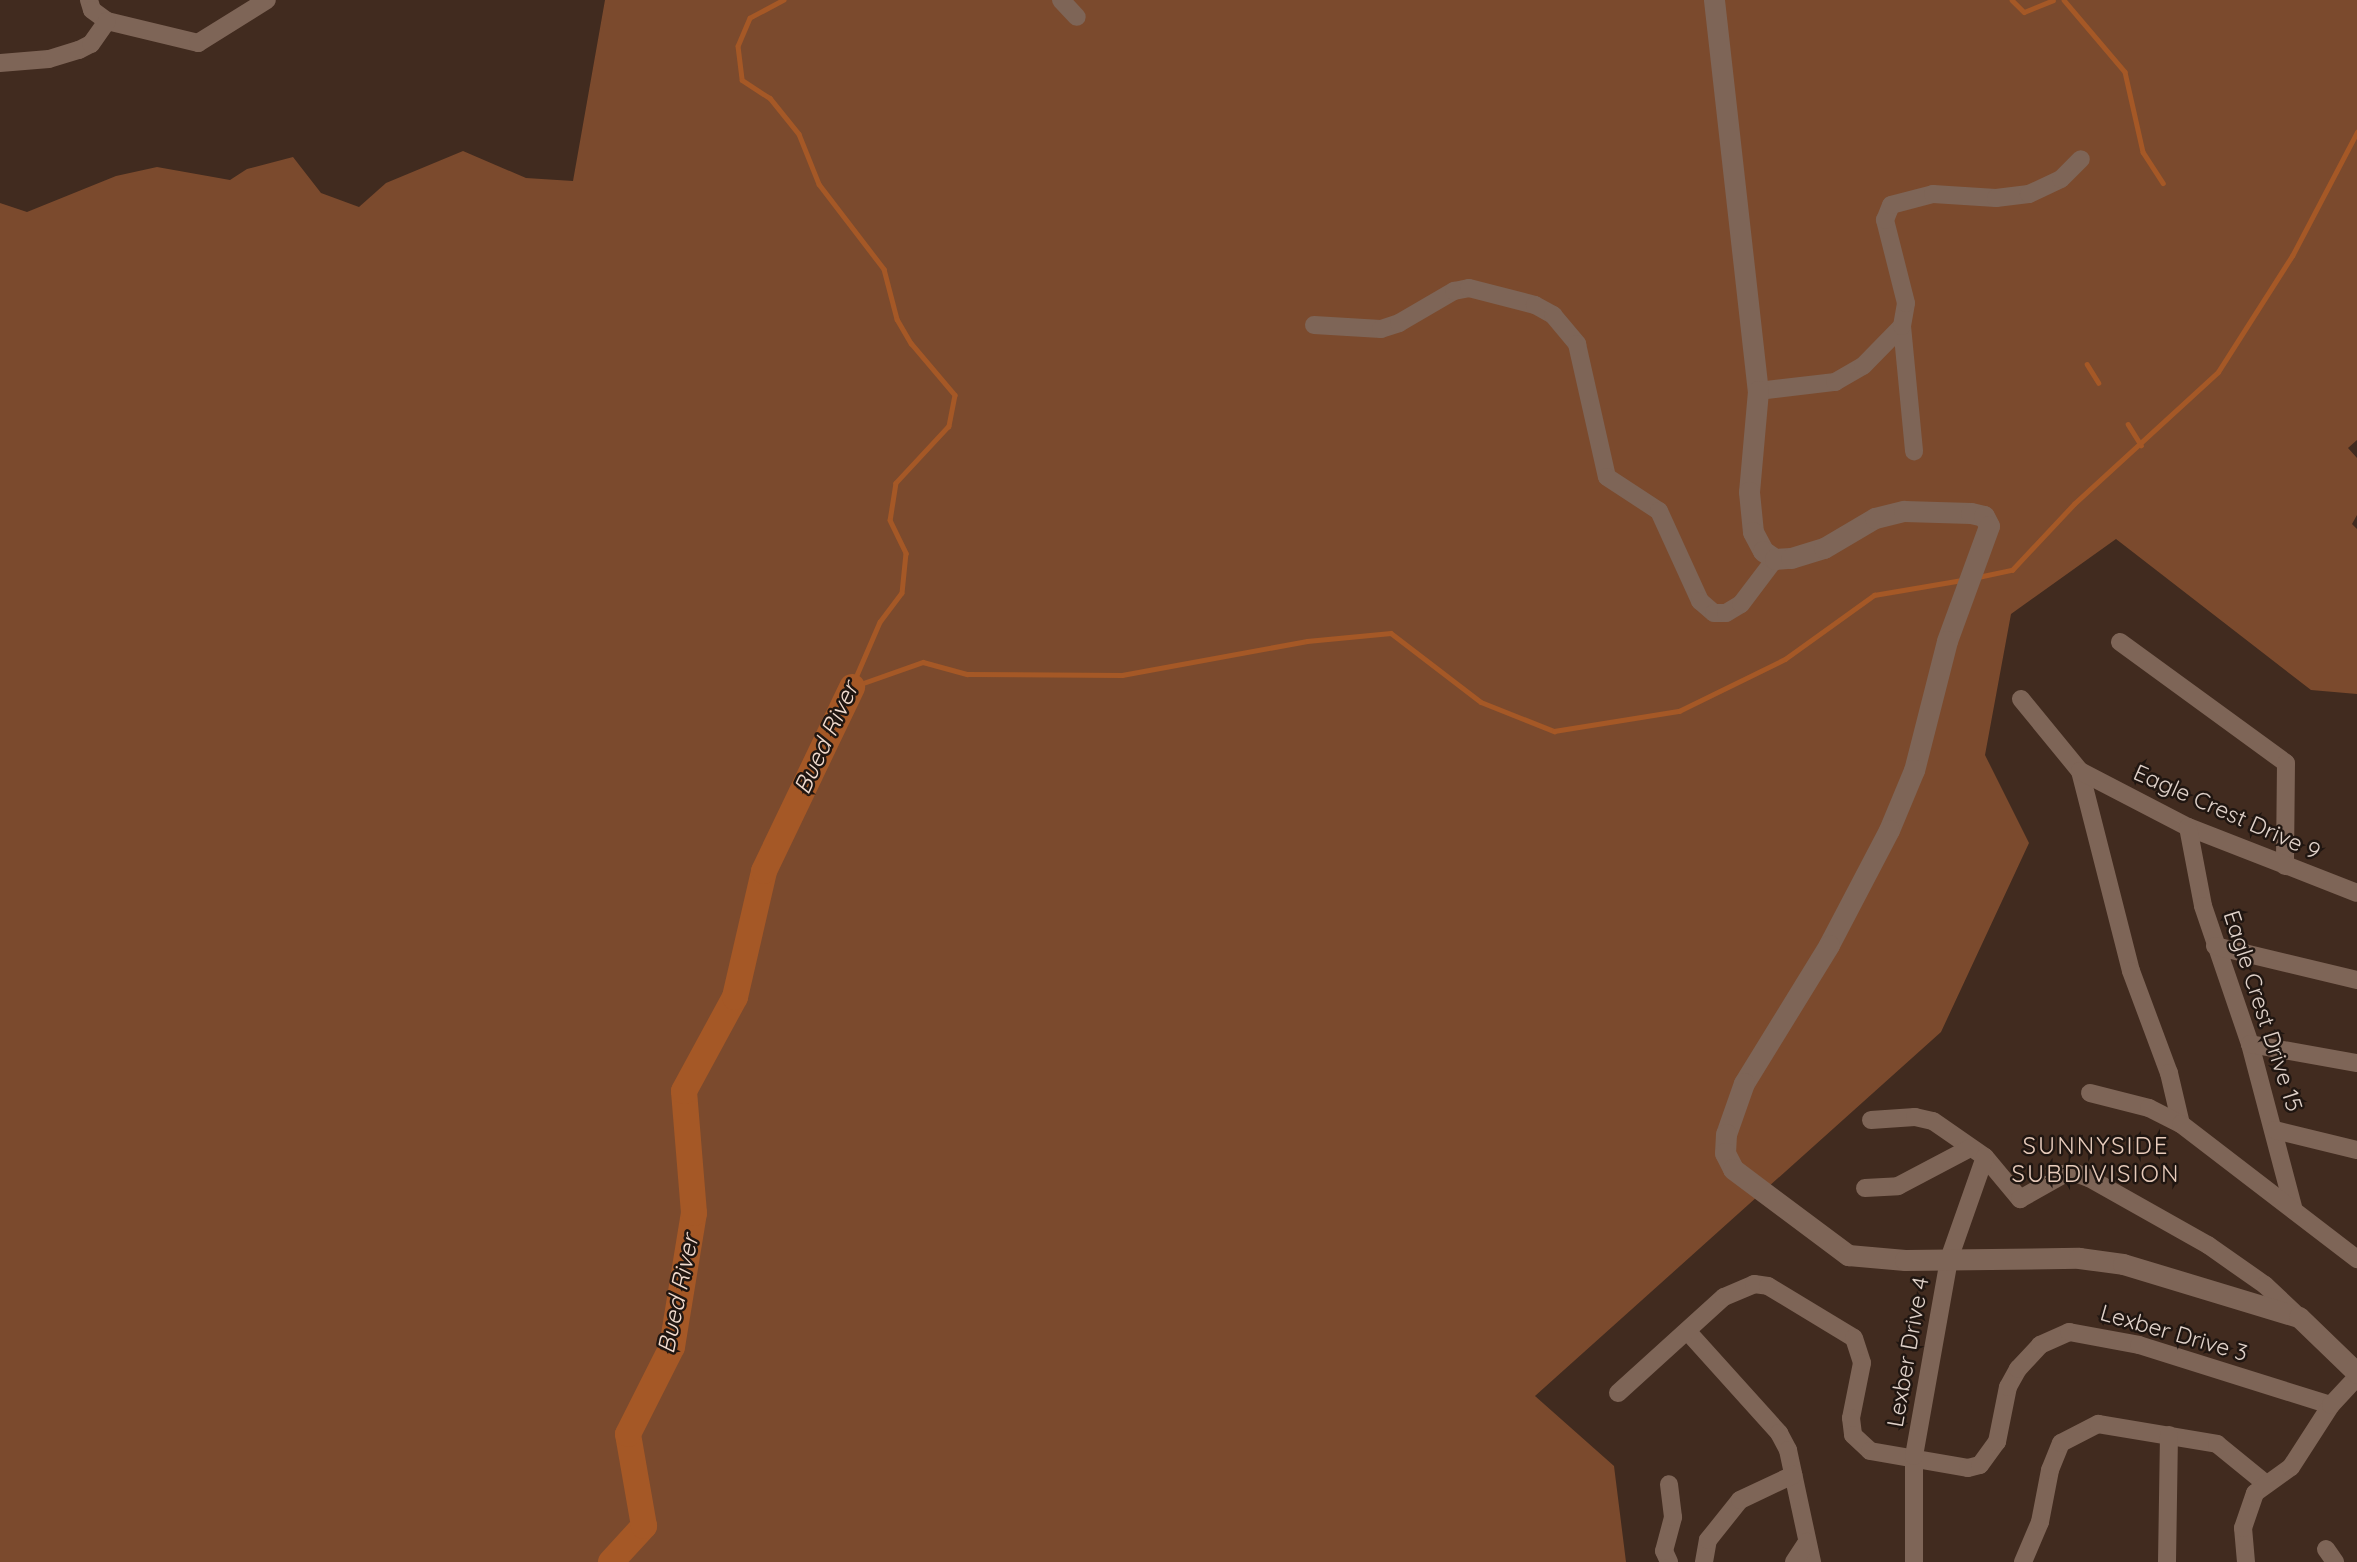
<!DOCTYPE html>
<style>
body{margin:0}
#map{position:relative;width:2357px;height:1562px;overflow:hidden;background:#412b1f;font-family:Quicksand,sans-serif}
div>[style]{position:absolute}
.green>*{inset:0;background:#7b4a2d}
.stream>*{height:4.5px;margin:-2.25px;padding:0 2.25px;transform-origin:2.25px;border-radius:2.25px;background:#a55826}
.river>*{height:26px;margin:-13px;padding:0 13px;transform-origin:13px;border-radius:13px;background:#a55826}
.minor>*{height:18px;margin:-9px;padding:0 9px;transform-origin:9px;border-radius:9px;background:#7e6557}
.secondary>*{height:21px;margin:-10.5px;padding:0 10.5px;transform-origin:10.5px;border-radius:10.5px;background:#7e6557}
span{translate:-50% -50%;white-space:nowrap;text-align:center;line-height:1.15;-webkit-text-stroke:5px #201611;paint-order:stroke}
.street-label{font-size:23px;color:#e0d2ca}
.water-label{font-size:24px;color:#f2dccf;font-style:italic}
.neighbourhood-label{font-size:24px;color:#e7cbbb;letter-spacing:2px}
</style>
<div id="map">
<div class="green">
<div style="clip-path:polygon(605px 0,2357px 0,2357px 440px,2348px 448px,2357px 458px,2357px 515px,2352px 524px,2357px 529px,2357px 694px,2311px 690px,2116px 539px,2011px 614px,1985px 755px,2029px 843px,1941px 1032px,1535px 1396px,1614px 1466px,1626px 1562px,0 1562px,0 203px,27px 212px,116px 176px,157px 167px,230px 180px,247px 169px,293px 157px,321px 193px,359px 207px,386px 183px,463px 151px,526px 178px,573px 181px)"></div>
</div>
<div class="stream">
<div style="left:784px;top:0;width:38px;rotate:152deg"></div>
<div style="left:750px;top:18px;width:30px;rotate:113deg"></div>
<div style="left:738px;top:46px;width:34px;rotate:83deg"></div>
<div style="left:742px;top:80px;width:33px;rotate:33deg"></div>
<div style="left:770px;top:98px;width:46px;rotate:51.1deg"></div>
<div style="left:799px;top:134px;width:54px;rotate:68.2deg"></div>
<div style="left:819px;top:184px;width:107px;rotate:52.6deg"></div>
<div style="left:884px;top:269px;width:52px;rotate:75.4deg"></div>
<div style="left:897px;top:319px;width:28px;rotate:60deg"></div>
<div style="left:911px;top:343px;width:68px;rotate:49.8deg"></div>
<div style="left:955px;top:395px;width:32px;rotate:101deg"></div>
<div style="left:949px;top:426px;width:78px;rotate:132.9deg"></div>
<div style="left:896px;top:483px;width:37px;rotate:99deg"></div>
<div style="left:890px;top:520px;width:37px;rotate:64deg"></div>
<div style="left:906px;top:553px;width:40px;rotate:95.7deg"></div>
<div style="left:902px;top:593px;width:36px;rotate:127deg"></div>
<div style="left:880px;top:622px;width:71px;rotate:113.3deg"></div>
<div style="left:2012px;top:0;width:17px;rotate:45deg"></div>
<div style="left:2024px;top:12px;width:31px;rotate:-22deg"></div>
<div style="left:2064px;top:0;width:94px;rotate:49.7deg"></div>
<div style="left:2125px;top:72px;width:82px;rotate:77.3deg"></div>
<div style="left:2143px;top:152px;width:37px;rotate:57deg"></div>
<div style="left:2087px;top:364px;width:22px;rotate:58deg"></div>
<div style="left:2128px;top:424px;width:25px;rotate:58deg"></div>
<div style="left:1978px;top:577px;width:35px;rotate:-12deg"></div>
<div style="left:2012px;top:570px;width:91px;rotate:-46.8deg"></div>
<div style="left:2074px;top:504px;width:195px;rotate:-42.5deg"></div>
<div style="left:2218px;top:372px;width:138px;rotate:-57.5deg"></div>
<div style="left:2292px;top:256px;width:140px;rotate:-62.3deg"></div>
<div style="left:852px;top:687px;width:75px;rotate:-19.4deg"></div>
<div style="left:923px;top:662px;width:46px;rotate:15.3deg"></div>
<div style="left:967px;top:674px;width:155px;rotate:0.4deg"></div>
<div style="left:1122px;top:675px;width:188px;rotate:-10.4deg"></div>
<div style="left:1307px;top:641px;width:84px;rotate:-5.4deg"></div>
<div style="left:1391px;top:633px;width:113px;rotate:37.5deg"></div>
<div style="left:1481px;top:702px;width:79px;rotate:21.7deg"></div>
<div style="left:1554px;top:731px;width:127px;rotate:-9.1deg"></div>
<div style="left:1679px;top:711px;width:118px;rotate:-26.1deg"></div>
<div style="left:1785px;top:659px;width:110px;rotate:-35.7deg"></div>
<div style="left:1874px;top:595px;width:89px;rotate:-9.7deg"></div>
</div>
<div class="river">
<div style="left:611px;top:1562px;width:49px;rotate:-47.5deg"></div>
<div style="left:644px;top:1526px;width:93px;rotate:-99.9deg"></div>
<div style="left:628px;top:1434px;width:97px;rotate:-63.2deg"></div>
<div style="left:672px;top:1347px;width:136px;rotate:-80.7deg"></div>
<div style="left:694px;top:1213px;width:122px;rotate:-94.7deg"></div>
<div style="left:684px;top:1091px;width:107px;rotate:-61.5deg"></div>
<div style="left:735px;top:997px;width:129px;rotate:-77deg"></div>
<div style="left:764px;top:871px;width:204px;rotate:-64.4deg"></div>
</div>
<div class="minor">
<div style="left:89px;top:0;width:10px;rotate:73deg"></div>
<div style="left:92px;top:10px;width:19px;rotate:36deg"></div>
<div style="left:107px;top:21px;width:94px;rotate:13.6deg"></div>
<div style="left:198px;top:43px;width:81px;rotate:-31.9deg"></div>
<div style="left:1061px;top:0;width:23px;rotate:47deg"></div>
<div style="left:0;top:63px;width:49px;rotate:-4.7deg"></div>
<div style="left:49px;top:59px;width:31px;rotate:-17deg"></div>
<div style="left:79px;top:50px;width:13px;rotate:-27deg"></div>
<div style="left:91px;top:44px;width:28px;rotate:-55deg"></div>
<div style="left:1314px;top:325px;width:67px;rotate:3.4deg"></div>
<div style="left:1381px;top:329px;width:19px;rotate:-18deg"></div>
<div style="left:1399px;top:323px;width:64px;rotate:-30.2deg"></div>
<div style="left:1454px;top:291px;width:15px;rotate:-11deg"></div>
<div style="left:1469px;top:288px;width:68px;rotate:14.4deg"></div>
<div style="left:1535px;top:305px;width:21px;rotate:29deg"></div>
<div style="left:1553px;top:315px;width:38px;rotate:50deg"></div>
<div style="left:1577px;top:344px;width:136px;rotate:77.3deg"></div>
<div style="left:1607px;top:477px;width:62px;rotate:33.2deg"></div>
<div style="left:1659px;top:511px;width:99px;rotate:65.5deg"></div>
<div style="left:1700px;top:601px;width:18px;rotate:41deg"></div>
<div style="left:1714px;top:613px;width:12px"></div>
<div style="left:1726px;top:613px;width:17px;rotate:-31deg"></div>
<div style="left:1741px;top:604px;width:56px;rotate:-52.9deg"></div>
<div style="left:1902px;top:326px;width:126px;rotate:84.5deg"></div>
<div style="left:1758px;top:391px;width:78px;rotate:-6.7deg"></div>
<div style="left:1835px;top:382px;width:32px;rotate:-30deg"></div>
<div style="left:1863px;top:366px;width:56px;rotate:-45.7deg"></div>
<div style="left:1902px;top:326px;width:23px;rotate:-80deg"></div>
<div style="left:1906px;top:303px;width:86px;rotate:-104.2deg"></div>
<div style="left:1885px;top:220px;width:16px;rotate:-68deg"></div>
<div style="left:1891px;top:205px;width:43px;rotate:-14.7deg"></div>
<div style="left:1933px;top:194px;width:63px;rotate:3.6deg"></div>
<div style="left:1996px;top:198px;width:33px;rotate:-7deg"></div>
<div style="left:2029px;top:194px;width:35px;rotate:-25deg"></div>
<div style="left:2061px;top:179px;width:28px;rotate:-45deg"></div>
<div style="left:2120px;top:642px;width:205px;rotate:36.1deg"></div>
<div style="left:2286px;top:763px;width:103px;rotate:90.6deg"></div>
<div style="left:2021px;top:699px;width:93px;rotate:50.7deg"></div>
<div style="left:2080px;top:771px;width:206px;rotate:75.7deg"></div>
<div style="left:2131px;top:971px;width:109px;rotate:69.6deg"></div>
<div style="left:2169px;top:1073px;width:52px;rotate:76.8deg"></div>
<div style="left:2080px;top:771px;width:122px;rotate:27.4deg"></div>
<div style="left:2188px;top:827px;width:181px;rotate:21.3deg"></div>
<div style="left:2188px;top:827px;width:80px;rotate:79.2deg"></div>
<div style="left:2203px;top:906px;width:146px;rotate:71.2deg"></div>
<div style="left:2250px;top:1044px;width:172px;rotate:75.2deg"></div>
<div style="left:2215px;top:946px;width:146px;rotate:13.5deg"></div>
<div style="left:2250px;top:1044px;width:109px;rotate:10.1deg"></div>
<div style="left:2090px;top:1093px;width:61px;rotate:14.3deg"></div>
<div style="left:2149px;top:1108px;width:36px;rotate:27deg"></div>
<div style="left:2181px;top:1124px;width:222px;rotate:37.5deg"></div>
<div style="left:1871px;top:1120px;width:44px;rotate:-3.9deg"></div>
<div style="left:1915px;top:1117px;width:18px;rotate:13deg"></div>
<div style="left:1933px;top:1121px;width:63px;rotate:34.7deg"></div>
<div style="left:1985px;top:1157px;width:55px;rotate:50.2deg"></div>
<div style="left:2020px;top:1199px;width:51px;rotate:-29.6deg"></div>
<div style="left:2064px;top:1174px;width:9px;rotate:-13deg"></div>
<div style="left:2073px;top:1172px;width:17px;rotate:21deg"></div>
<div style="left:2089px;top:1178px;width:137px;rotate:29.4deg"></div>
<div style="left:2208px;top:1245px;width:70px;rotate:35.1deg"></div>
<div style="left:2265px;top:1285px;width:47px;rotate:43.3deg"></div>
<div style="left:2275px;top:1130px;width:84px;rotate:13.7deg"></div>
<div style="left:1865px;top:1188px;width:33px;rotate:-3deg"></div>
<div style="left:1898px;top:1186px;width:81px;rotate:-27.8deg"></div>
<div style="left:1689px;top:1333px;width:135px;rotate:48deg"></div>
<div style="left:1779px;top:1433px;width:19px;rotate:62deg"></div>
<div style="left:1788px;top:1450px;width:115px;rotate:77.9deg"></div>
<div style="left:1618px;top:1393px;width:143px;rotate:-42.2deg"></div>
<div style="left:1724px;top:1297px;width:33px;rotate:-23deg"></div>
<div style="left:1754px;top:1284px;width:14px;rotate:8deg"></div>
<div style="left:1768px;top:1286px;width:100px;rotate:31.2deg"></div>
<div style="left:1854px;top:1338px;width:26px;rotate:72deg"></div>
<div style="left:1862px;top:1363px;width:56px;rotate:101.3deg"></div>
<div style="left:1851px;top:1418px;width:17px;rotate:83deg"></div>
<div style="left:1853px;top:1435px;width:23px;rotate:43deg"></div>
<div style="left:1870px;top:1451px;width:99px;rotate:9.8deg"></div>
<div style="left:1968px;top:1468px;width:12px;rotate:-14deg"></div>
<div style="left:1980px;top:1465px;width:29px;rotate:-54deg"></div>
<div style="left:1997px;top:1442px;width:56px;rotate:-78.7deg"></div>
<div style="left:2008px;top:1387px;width:21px;rotate:-61deg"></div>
<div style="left:2018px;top:1369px;width:33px;rotate:-47deg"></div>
<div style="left:2040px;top:1345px;width:32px;rotate:-24deg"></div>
<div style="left:2069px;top:1332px;width:71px;rotate:10.5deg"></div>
<div style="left:2139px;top:1345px;width:201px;rotate:17.4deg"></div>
<div style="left:2326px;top:1549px;width:16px;rotate:55deg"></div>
<div style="left:1669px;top:1562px;width:12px;rotate:-114deg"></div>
<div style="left:1664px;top:1551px;width:35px;rotate:-75deg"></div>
<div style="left:1673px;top:1517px;width:33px;rotate:-97deg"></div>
<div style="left:1704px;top:1562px;width:22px;rotate:-80deg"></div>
<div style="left:1708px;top:1540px;width:51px;rotate:-51.3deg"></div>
<div style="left:1740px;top:1500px;width:59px;rotate:-25.3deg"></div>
<div style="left:1794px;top:1562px;width:24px;rotate:-57deg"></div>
<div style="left:1914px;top:1562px;width:106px;rotate:-90deg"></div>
<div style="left:1914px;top:1456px;width:200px;rotate:-79.9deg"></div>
<div style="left:1949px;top:1259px;width:108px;rotate:-70.6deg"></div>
<div style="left:2023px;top:1562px;width:43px;rotate:-67deg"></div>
<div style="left:2040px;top:1522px;width:53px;rotate:-79.1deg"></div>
<div style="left:2050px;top:1470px;width:29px;rotate:-68deg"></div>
<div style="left:2061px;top:1443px;width:42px;rotate:-27.2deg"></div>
<div style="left:2098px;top:1424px;width:121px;rotate:9.5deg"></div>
<div style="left:2217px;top:1444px;width:63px;rotate:39.2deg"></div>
<div style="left:2167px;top:1562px;width:127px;rotate:-89.1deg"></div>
<div style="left:2246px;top:1562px;width:34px;rotate:-95deg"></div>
<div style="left:2243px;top:1528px;width:37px;rotate:-71deg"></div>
<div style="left:2255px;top:1493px;width:44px;rotate:-35.8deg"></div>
<div style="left:2291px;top:1467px;width:74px;rotate:-57.2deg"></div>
<div style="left:2331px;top:1405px;width:38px;rotate:-47deg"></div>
</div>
<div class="secondary">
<div style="left:1714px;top:0;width:393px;rotate:83.6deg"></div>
<div style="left:1758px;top:391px;width:101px;rotate:95.1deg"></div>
<div style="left:1749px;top:492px;width:40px;rotate:84.3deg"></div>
<div style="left:1753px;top:532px;width:21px;rotate:62deg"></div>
<div style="left:1763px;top:551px;width:14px;rotate:34deg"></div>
<div style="left:1775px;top:559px;width:16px;rotate:-4deg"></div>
<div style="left:1791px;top:558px;width:34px;rotate:-17deg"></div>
<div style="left:1824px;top:548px;width:59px;rotate:-30.5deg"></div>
<div style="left:1875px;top:518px;width:30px;rotate:-14deg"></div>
<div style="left:1904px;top:511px;width:67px;rotate:1.7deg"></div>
<div style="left:1971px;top:513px;width:13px;rotate:13deg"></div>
<div style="left:1984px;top:516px;width:11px;rotate:63deg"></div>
<div style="left:1989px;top:526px;width:122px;rotate:110.1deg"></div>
<div style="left:1947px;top:641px;width:133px;rotate:104.3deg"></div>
<div style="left:1914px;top:770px;width:65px;rotate:112.6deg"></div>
<div style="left:1889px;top:830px;width:130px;rotate:117.6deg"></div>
<div style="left:1829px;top:945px;width:162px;rotate:121.6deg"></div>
<div style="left:1744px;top:1083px;width:54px;rotate:109.4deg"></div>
<div style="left:1726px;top:1134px;width:19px;rotate:93deg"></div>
<div style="left:1725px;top:1153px;width:18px;rotate:63deg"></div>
<div style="left:1733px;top:1169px;width:144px;rotate:36.8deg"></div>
<div style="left:1848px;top:1255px;width:57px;rotate:5deg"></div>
<div style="left:1905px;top:1260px;width:174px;rotate:-0.7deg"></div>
<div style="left:2079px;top:1258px;width:44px;rotate:7.8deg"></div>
<div style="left:2123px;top:1264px;width:184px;rotate:16.8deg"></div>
<div style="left:2299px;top:1317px;width:81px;rotate:44deg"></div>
</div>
<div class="street-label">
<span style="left:2227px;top:812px;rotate:24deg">Eagle Crest Drive 9</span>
<span style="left:2263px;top:1011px;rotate:72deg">Eagle Crest Drive 15</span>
<span style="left:2174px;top:1333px;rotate:16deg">Lexber Drive 3</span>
<span style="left:1908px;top:1352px;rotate:-80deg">Lexber Drive 4</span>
</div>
<div class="water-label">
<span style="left:826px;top:738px;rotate:-65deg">Bued River</span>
<span style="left:678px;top:1294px;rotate:-78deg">Bued River</span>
</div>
<div class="neighbourhood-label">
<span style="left:2096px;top:1160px">SUNNYSIDE<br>SUBDIVISION</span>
</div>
</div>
